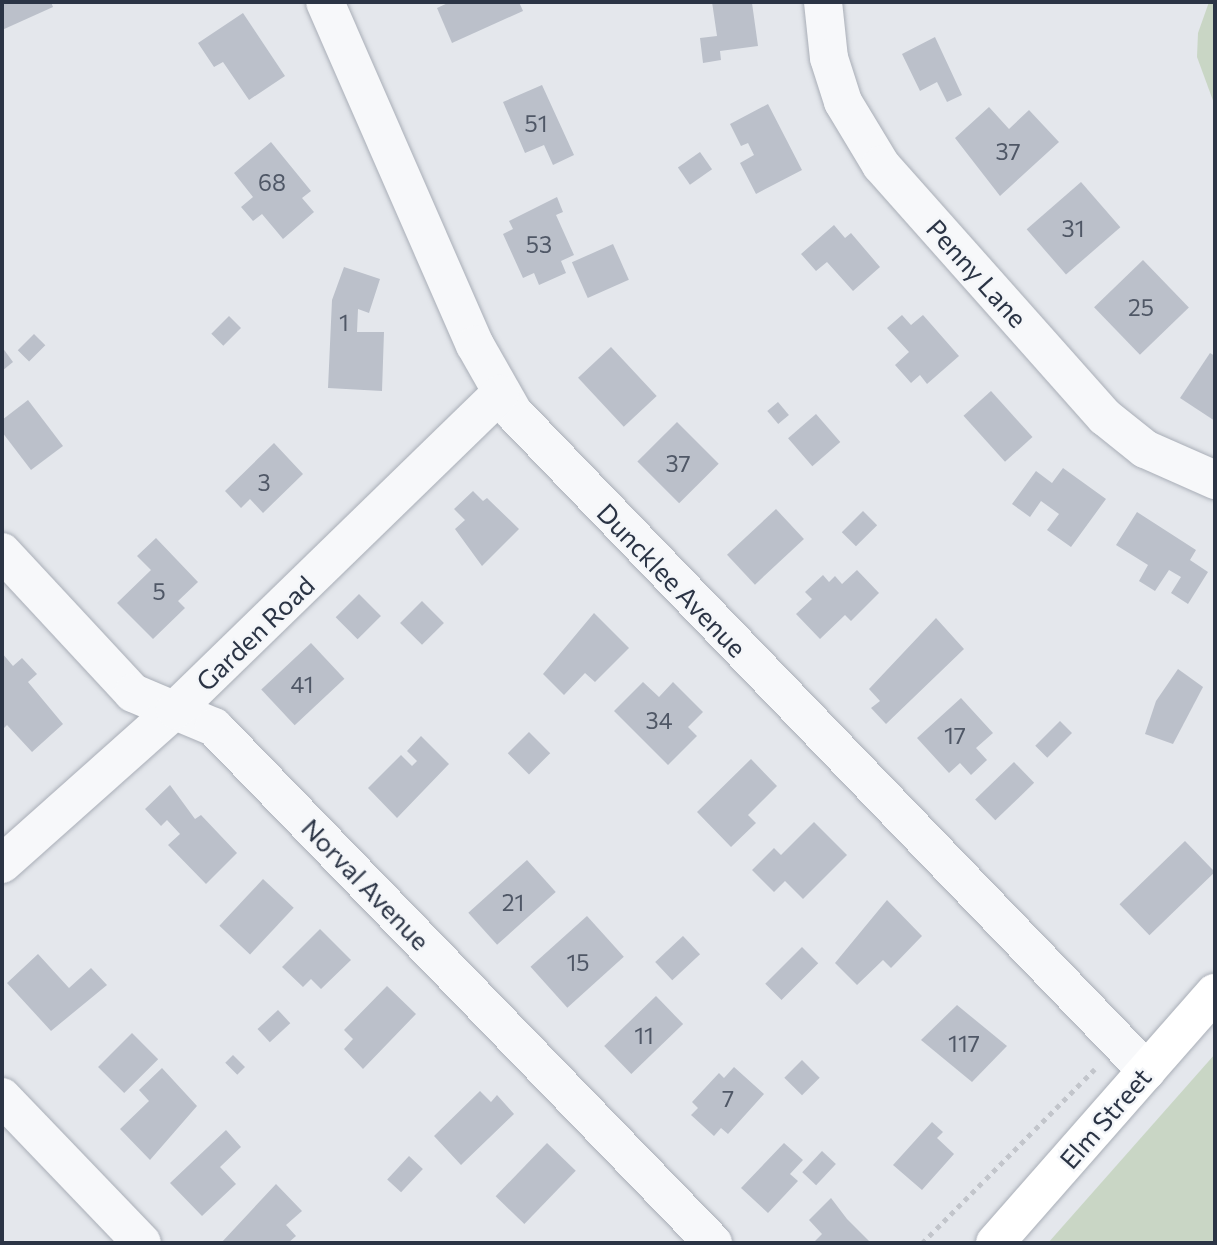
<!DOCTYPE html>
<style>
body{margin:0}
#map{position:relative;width:1217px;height:1245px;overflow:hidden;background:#e4e7ec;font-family:Commissioner,sans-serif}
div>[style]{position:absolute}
.green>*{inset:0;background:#c9d6c5}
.building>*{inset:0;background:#bbc0ca;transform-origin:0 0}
.path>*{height:4.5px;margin-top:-2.25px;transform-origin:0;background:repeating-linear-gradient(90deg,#c2c5cb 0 5px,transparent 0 10px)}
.roads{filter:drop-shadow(0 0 2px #a9aeb7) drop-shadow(0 0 2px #a9aeb7)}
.minor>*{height:38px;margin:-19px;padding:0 19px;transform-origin:19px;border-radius:19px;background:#f7f8fa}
.major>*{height:38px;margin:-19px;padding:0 19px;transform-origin:19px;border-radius:19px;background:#fff}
span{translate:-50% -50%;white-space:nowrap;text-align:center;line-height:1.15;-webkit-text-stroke:5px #f4f6f9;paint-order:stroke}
.number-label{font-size:23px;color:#4f5766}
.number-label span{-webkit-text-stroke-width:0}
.street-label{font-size:26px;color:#2b3445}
.frame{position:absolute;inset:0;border:4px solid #2b3445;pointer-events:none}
</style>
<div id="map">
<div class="green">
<div style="clip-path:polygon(1209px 2px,1215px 2px,1215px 106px,1197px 57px,1198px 33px)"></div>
<div style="clip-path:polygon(1215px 1054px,1215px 1243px,1048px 1243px)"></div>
</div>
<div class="building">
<div style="clip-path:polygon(2px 2px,51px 2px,53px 7px,2px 30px)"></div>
<div style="clip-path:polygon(450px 2px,519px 2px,523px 11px,452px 43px,437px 8px)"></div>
<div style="clip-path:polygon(712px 2px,752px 3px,758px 46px,720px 51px,721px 60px,703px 63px,700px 38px,717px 36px)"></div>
<div style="clip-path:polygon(243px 13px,285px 76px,249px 100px,223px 62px,214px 67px,198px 43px)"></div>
<div style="clip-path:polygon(935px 37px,962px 95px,947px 102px,937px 82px,920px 91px,902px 54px)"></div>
<div style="clip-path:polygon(542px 85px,574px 155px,553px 165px,544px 145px,525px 153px,503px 102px)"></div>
<div style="clip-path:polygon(768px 104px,802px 170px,756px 194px,740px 163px,754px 155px,748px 143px,741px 146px,730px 124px)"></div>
<div style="clip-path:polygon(989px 107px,1009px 129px,1029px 110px,1059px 142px,1000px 196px,955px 138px)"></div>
<div style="clip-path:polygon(271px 142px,311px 191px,302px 198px,314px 212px,283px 239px,262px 214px,253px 221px,241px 207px,253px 197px,234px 173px)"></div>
<div style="left:700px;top:152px;width:21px;height:27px;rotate:55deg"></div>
<div style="left:1081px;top:182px;width:60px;height:72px;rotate:49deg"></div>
<div style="clip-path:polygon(557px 197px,563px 212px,556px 215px,574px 255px,561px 261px,566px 273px,539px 285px,534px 273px,523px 278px,503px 234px,513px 229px,509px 221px)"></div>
<div style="clip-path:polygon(834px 225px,845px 238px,851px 233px,880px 267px,853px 291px,827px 262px,816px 271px,801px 254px)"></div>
<div style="left:613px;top:244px;width:39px;height:45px;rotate:66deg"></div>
<div style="left:1143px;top:260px;width:66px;height:68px;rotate:46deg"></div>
<div style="clip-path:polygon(344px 267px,380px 279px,369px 313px,358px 309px,357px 332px,384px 332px,382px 391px,328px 388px,332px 300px)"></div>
<div style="clip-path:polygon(902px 315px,911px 325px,923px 315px,959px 356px,927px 384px,920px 375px,911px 383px,895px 365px,909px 352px,887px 328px)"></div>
<div style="left:229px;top:316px;width:17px;height:25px;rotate:45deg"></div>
<div style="left:34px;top:334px;width:16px;height:23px;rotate:45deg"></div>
<div style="clip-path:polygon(2px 347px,13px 362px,2px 371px)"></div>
<div style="left:611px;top:347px;width:67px;height:45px;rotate:47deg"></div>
<div style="clip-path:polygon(1210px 353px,1215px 356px,1215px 421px,1180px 398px)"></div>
<div style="left:991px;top:391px;width:62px;height:37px;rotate:48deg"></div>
<div style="clip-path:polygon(28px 400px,63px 446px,31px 470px,2px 432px,2px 420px)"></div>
<div style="left:778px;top:402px;width:17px;height:14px;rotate:50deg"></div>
<div style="left:816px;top:414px;width:37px;height:37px;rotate:49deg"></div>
<div style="left:677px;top:422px;width:59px;height:56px;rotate:45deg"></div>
<div style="clip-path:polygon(274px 443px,303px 474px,263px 513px,250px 499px,241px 508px,225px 491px)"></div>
<div style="clip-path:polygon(1063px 468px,1106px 499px,1071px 547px,1047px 530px,1059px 514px,1041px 501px,1030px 517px,1012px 504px,1036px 471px,1052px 483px)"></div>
<div style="clip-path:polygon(473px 491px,483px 501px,487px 498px,519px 529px,482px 566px,455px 529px,465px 520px,454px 509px)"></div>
<div style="left:776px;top:509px;width:41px;height:67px;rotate:47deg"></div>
<div style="left:863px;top:511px;width:20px;height:30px;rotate:45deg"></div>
<div style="clip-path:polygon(1137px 512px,1196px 550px,1190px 560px,1208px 572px,1188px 604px,1171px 593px,1181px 577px,1169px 570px,1155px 591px,1139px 581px,1148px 565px,1116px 545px)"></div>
<div style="clip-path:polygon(156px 538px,198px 582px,178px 601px,185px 608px,153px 639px,117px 603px,151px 570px,137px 556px)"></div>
<div style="clip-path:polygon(857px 570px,879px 593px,851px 621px,845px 615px,820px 639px,796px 614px,812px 599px,805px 592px,823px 575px,829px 582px,835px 576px,842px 584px)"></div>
<div style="left:359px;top:594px;width:31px;height:33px;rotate:45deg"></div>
<div style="left:422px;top:601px;width:31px;height:31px;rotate:45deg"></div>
<div style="clip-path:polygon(594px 613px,629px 648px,595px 682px,585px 673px,564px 695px,543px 674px)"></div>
<div style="clip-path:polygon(936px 618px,964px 649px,886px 724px,871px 708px,880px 701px,869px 689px)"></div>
<div style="left:311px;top:643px;width:49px;height:68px;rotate:47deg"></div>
<div style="clip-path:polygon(2px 653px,13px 666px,22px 658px,37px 674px,28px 682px,63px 724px,32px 752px,7px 725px,2px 730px)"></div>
<div style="clip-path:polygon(1178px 669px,1203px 687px,1173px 744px,1145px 734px,1156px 701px)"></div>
<div style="clip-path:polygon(643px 682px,659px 697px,673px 682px,703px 712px,688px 727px,697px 736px,668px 765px,614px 711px)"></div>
<div style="clip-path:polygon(961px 698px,993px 733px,976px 748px,987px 760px,971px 775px,960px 763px,949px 773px,917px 738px)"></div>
<div style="left:1060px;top:721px;width:17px;height:35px;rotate:45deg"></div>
<div style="left:529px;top:732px;width:30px;height:30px;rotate:45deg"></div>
<div style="clip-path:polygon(421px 736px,449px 764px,397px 818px,368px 788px,401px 755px,412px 766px,417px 761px,407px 751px)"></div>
<div style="clip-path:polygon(751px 759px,777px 786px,748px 815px,756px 823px,731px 847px,697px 812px)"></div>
<div style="left:1014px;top:762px;width:29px;height:54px;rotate:46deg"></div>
<div style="clip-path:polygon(170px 785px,195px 819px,201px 815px,237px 853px,206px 884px,168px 845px,180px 834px,167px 820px,161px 826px,145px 809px)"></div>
<div style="clip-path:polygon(814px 822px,847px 855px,803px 899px,785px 881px,774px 892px,752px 870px,774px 848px,781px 855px)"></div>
<div style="left:1185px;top:841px;width:43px;height:91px;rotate:46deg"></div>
<div style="left:527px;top:860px;width:43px;height:79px;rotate:48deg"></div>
<div style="left:263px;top:879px;width:42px;height:64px;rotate:43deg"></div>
<div style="clip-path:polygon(887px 900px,922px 936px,891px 968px,883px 960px,857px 985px,835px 963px)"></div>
<div style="left:587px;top:916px;width:55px;height:76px;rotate:48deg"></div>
<div style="clip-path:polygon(320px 929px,351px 960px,321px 989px,311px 979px,303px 987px,282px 967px)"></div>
<div style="left:683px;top:936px;width:25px;height:38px;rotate:47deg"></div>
<div style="left:802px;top:947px;width:23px;height:52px;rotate:45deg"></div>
<div style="clip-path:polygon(38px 954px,69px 988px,91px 968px,107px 985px,51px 1031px,7px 983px)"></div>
<div style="clip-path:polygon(387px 986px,416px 1014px,363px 1069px,344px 1049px,353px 1039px,344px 1030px)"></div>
<div style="left:656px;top:996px;width:39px;height:72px;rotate:46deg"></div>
<div style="clip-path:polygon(957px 1005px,1007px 1046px,972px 1082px,921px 1040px)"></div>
<div style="left:278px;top:1010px;width:18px;height:28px;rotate:47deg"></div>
<div style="left:132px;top:1033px;width:37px;height:48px;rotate:45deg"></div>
<div style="left:233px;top:1055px;width:17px;height:11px;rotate:45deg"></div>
<div style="left:802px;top:1060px;width:25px;height:25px;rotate:45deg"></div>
<div style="clip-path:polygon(734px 1067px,764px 1094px,728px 1134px,721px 1128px,714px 1136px,691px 1115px,698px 1108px,692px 1102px,719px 1073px,724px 1078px)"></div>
<div style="clip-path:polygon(162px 1068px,197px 1106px,150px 1160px,120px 1129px,149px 1101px,139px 1090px)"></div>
<div style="clip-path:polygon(480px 1091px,491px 1102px,497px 1095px,514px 1114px,461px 1165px,434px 1136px)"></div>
<div style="clip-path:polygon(932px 1122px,943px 1132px,937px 1138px,954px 1154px,922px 1190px,893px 1165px)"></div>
<div style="clip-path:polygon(226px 1130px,241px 1147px,220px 1167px,236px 1184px,202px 1216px,170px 1183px)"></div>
<div style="left:547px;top:1143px;width:40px;height:74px;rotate:44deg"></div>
<div style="clip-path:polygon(784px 1143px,803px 1160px,790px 1174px,798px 1181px,768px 1213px,741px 1188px)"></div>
<div style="left:822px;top:1151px;width:19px;height:29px;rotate:43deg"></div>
<div style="left:409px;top:1156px;width:19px;height:32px;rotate:43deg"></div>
<div style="clip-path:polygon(276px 1184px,302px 1211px,286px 1225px,296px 1236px,288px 1243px,221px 1243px)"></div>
<div style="clip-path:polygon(831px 1198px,847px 1219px,871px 1243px,815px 1241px,822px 1234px,809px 1220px)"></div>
</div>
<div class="path">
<div style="left:922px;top:1243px;width:245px;rotate:-45.2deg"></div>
</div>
<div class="roads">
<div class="minor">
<div style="left:325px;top:2px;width:374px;rotate:66.4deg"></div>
<div style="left:475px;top:345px;width:77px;rotate:60.4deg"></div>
<div style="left:513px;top:412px;width:914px;rotate:46.11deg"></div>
<div style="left:823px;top:2px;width:56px;rotate:83.9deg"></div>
<div style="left:829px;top:58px;width:46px;rotate:72.3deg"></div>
<div style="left:843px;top:102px;width:74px;rotate:58.9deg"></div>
<div style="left:881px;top:165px;width:337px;rotate:48.4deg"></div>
<div style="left:1105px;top:417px;width:51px;rotate:38.7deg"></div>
<div style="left:1145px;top:449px;width:77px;rotate:23.9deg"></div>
<div style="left:2px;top:552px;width:192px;rotate:47.1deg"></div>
<div style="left:133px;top:693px;width:88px;rotate:22.8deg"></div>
<div style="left:214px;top:727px;width:718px;rotate:45.96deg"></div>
<div style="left:2px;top:864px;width:232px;rotate:-41.7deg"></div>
<div style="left:175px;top:710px;width:453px;rotate:-44.2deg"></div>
<div style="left:2px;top:1097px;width:202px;rotate:46.2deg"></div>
</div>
<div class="major">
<div style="left:995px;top:1243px;width:333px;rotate:-48.7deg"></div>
</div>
</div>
<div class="number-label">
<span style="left:536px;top:123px">51</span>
<span style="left:1008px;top:151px">37</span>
<span style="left:272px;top:182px">68</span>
<span style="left:1073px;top:228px">31</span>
<span style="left:539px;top:244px">53</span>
<span style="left:1141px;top:307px">25</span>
<span style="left:344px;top:322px">1</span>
<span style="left:678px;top:463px">37</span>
<span style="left:264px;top:482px">3</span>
<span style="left:159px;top:591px">5</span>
<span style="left:302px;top:684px">41</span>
<span style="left:659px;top:720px">34</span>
<span style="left:955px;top:735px">17</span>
<span style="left:513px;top:902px">21</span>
<span style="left:578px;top:962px">15</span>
<span style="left:644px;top:1035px">11</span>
<span style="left:964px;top:1043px">117</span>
<span style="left:728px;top:1098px">7</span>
</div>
<div class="street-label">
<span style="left:977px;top:273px;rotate:48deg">Penny Lane</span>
<span style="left:672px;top:580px;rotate:46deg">Duncklee Avenue</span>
<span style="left:255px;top:633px;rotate:-44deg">Garden Road</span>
<span style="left:366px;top:884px;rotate:46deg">Norval Avenue</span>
<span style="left:1105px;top:1118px;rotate:-49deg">Elm Street</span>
</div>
<div class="frame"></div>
</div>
